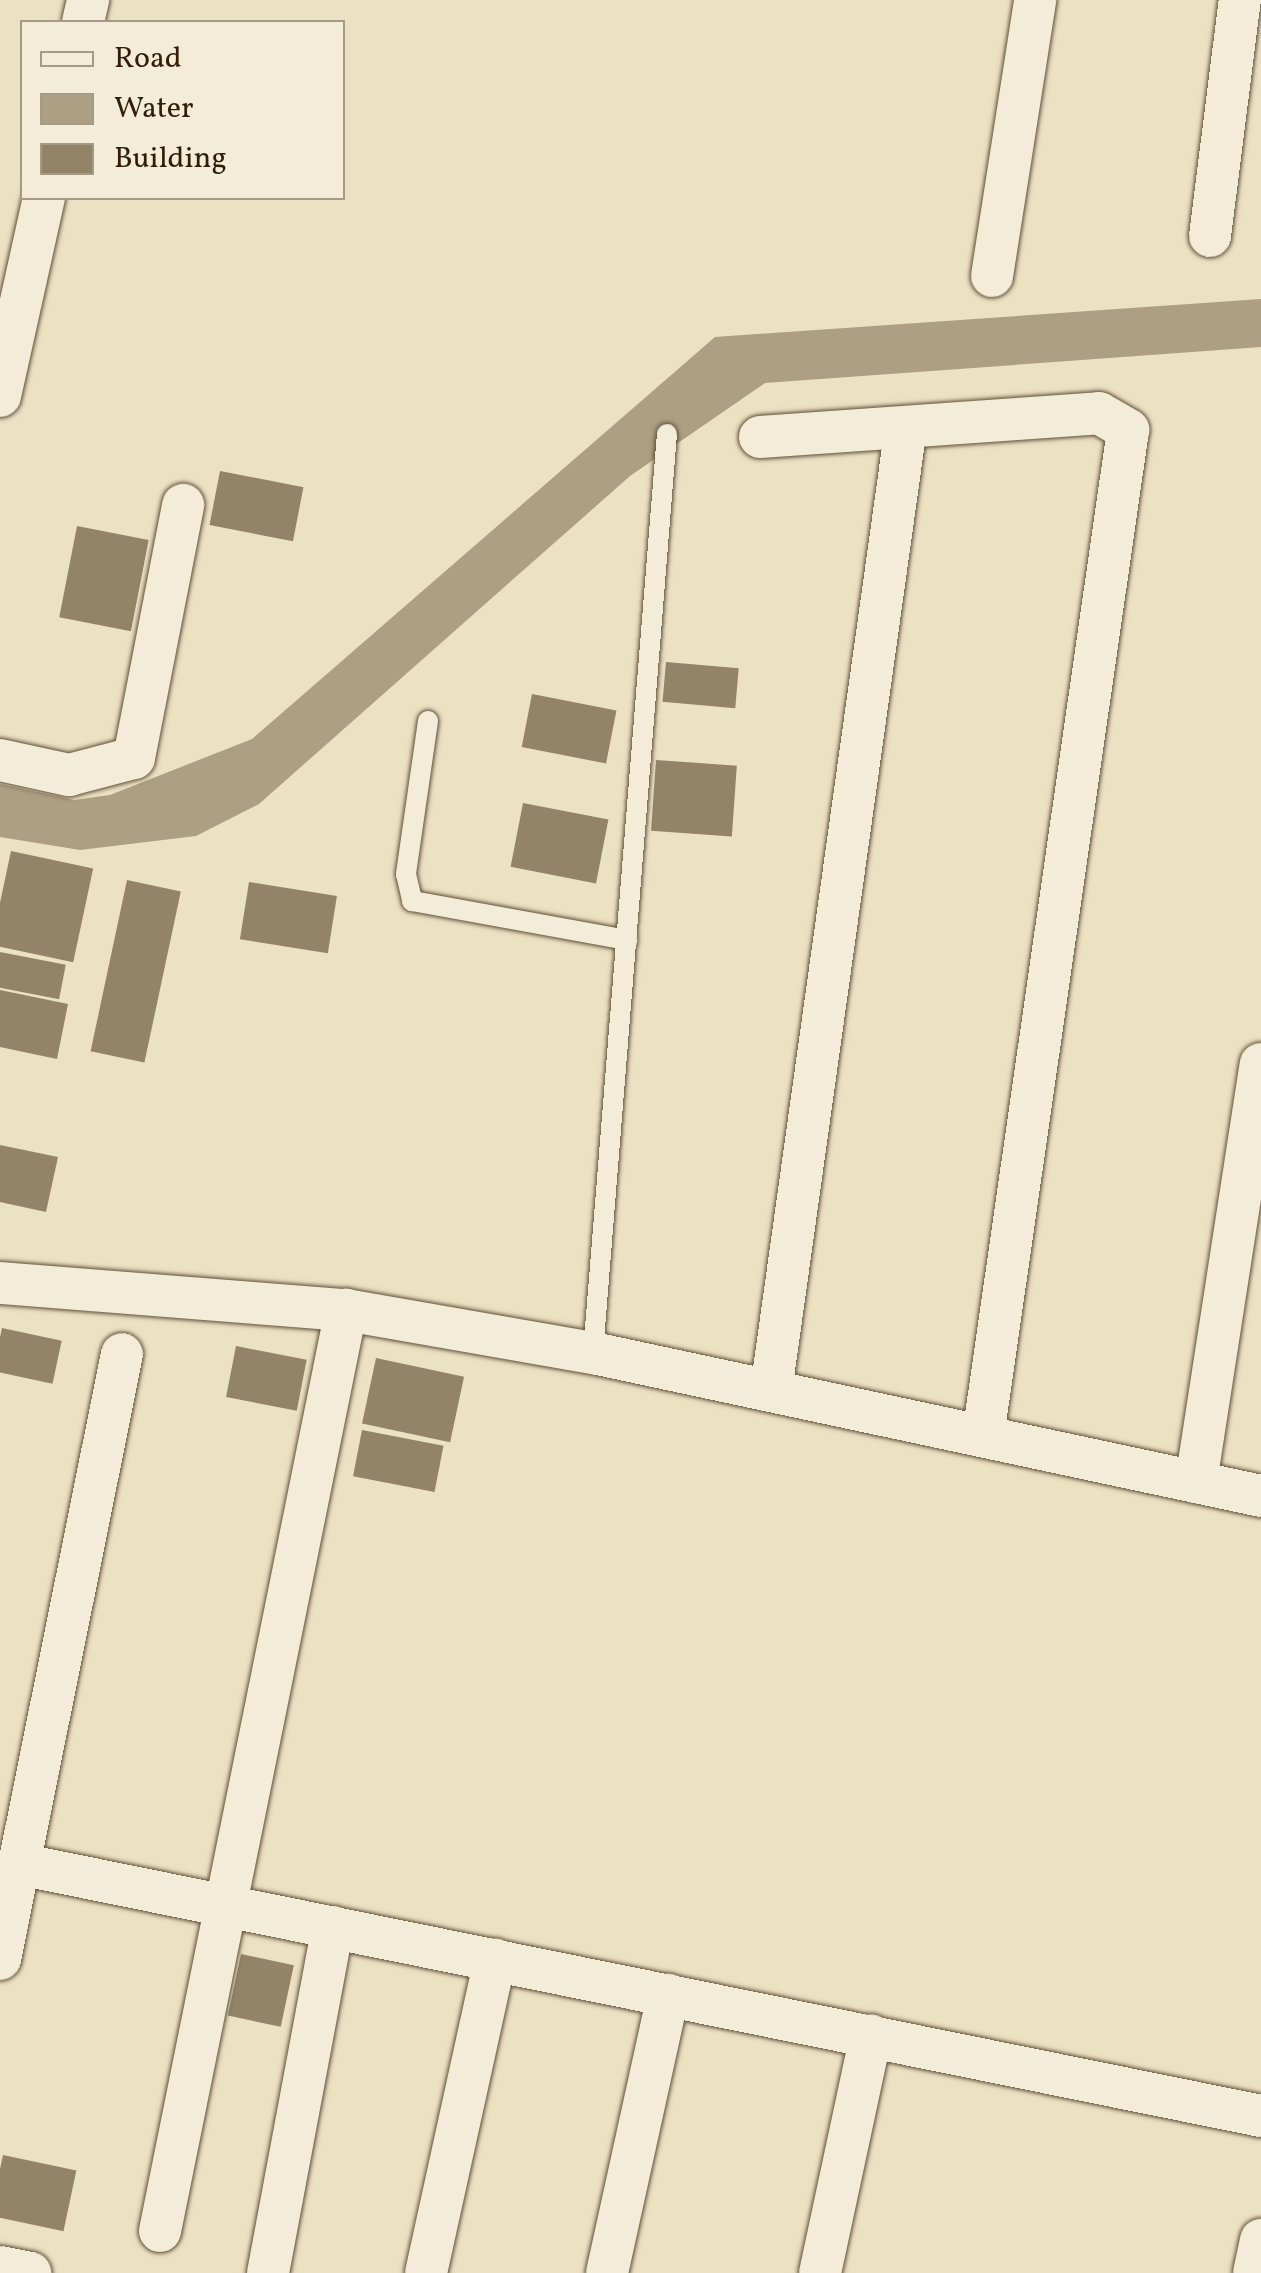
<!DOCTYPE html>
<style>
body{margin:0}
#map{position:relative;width:1261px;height:2273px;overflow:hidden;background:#ebe1c3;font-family:Vollkorn,serif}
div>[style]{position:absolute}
.water>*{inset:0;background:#ac9f83}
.building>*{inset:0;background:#928369;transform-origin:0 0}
.roads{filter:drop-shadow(0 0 2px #604f37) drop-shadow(0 0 2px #604f37)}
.lane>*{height:20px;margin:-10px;padding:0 10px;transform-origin:10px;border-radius:10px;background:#f2ecd8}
.street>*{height:42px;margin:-21px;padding:0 21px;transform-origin:21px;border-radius:21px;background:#f2ecd8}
span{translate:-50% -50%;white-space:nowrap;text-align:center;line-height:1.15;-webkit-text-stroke:8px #f2ecd8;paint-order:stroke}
.legend{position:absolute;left:20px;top:20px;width:325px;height:180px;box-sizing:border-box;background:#f2ecd8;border:2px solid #a59a85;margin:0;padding:12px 18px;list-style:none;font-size:30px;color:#321e08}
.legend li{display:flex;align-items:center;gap:20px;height:50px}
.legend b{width:50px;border:2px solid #a59a85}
</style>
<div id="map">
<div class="water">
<div style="clip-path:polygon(1261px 299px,1261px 347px,765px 383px,630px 476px,259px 804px,196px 836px,80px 850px,0 837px,0 784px,74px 800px,110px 795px,252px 739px,715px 337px)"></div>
</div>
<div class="building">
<div style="left:220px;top:471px;width:85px;height:55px;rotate:11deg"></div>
<div style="left:77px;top:526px;width:73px;height:93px;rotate:11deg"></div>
<div style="left:666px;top:662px;width:73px;height:40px;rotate:5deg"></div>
<div style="left:532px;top:694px;width:86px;height:54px;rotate:11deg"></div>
<div style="left:656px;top:760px;width:81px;height:71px;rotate:4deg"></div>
<div style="left:523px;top:803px;width:87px;height:65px;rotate:11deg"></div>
<div style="left:11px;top:851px;width:84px;height:96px;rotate:12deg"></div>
<div style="left:127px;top:880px;width:55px;height:175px;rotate:12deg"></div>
<div style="left:249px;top:882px;width:89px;height:58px;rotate:9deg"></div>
<div style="left:0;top:952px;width:67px;height:35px;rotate:11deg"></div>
<div style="clip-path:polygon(0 990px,68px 1004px,57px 1059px,0 1047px)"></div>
<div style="clip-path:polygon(0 1145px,58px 1157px,46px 1212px,0 1202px)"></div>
<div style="left:2px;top:1328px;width:61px;height:44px;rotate:12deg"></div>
<div style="left:236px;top:1346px;width:72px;height:52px;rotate:11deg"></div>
<div style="left:376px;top:1358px;width:90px;height:67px;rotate:12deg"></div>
<div style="left:362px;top:1430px;width:83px;height:47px;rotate:11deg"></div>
<div style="left:241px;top:1954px;width:54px;height:63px;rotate:12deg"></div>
<div style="left:3px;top:2155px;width:75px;height:62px;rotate:12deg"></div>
</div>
<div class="roads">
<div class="lane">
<div style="left:428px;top:721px;width:155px;rotate:98.2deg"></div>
<div style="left:406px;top:874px;width:28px;rotate:77deg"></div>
<div style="left:412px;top:901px;width:219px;rotate:10.3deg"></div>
<div style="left:593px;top:1353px;width:922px;rotate:-85.4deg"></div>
</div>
<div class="street">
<div style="left:83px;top:22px;width:23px;rotate:-77deg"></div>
<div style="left:1210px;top:236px;width:238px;rotate:-82.8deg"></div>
<div style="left:992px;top:276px;width:279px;rotate:-81.1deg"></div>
<div style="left:0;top:396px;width:203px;rotate:-77.5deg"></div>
<div style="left:760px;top:437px;width:340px;rotate:-4deg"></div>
<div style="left:1099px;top:413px;width:34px;rotate:30deg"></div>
<div style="left:1128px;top:430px;width:1016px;rotate:98.2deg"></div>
<div style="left:0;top:760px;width:71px;rotate:12.3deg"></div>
<div style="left:69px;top:775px;width:67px;rotate:-14.7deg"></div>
<div style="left:134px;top:758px;width:258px;rotate:-79deg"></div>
<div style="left:0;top:1283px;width:347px;rotate:4.5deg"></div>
<div style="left:346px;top:1310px;width:251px;rotate:9.9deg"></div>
<div style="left:593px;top:1353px;width:683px;rotate:12.08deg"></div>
<div style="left:771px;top:1391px;width:973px;rotate:-82.03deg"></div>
<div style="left:1196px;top:1482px;width:423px;rotate:-81.2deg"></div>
<div style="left:19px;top:1864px;width:1267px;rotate:11.47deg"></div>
<div style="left:0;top:1959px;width:617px;rotate:-78.6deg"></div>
<div style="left:160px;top:2231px;width:940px;rotate:-78.58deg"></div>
<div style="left:0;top:2267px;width:31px;rotate:11deg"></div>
<div style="left:268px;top:2273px;width:352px;rotate:-79.4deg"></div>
<div style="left:426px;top:2273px;width:321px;rotate:-77.6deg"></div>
<div style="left:607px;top:2273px;width:285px;rotate:-77.6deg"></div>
<div style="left:820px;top:2273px;width:243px;rotate:-77.9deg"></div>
<div style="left:1254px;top:2273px;width:34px;rotate:-78deg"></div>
</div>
</div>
<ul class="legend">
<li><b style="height:12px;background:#f2ecd8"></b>Road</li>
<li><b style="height:28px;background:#ac9f83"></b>Water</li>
<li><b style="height:28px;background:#928369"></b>Building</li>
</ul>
</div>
